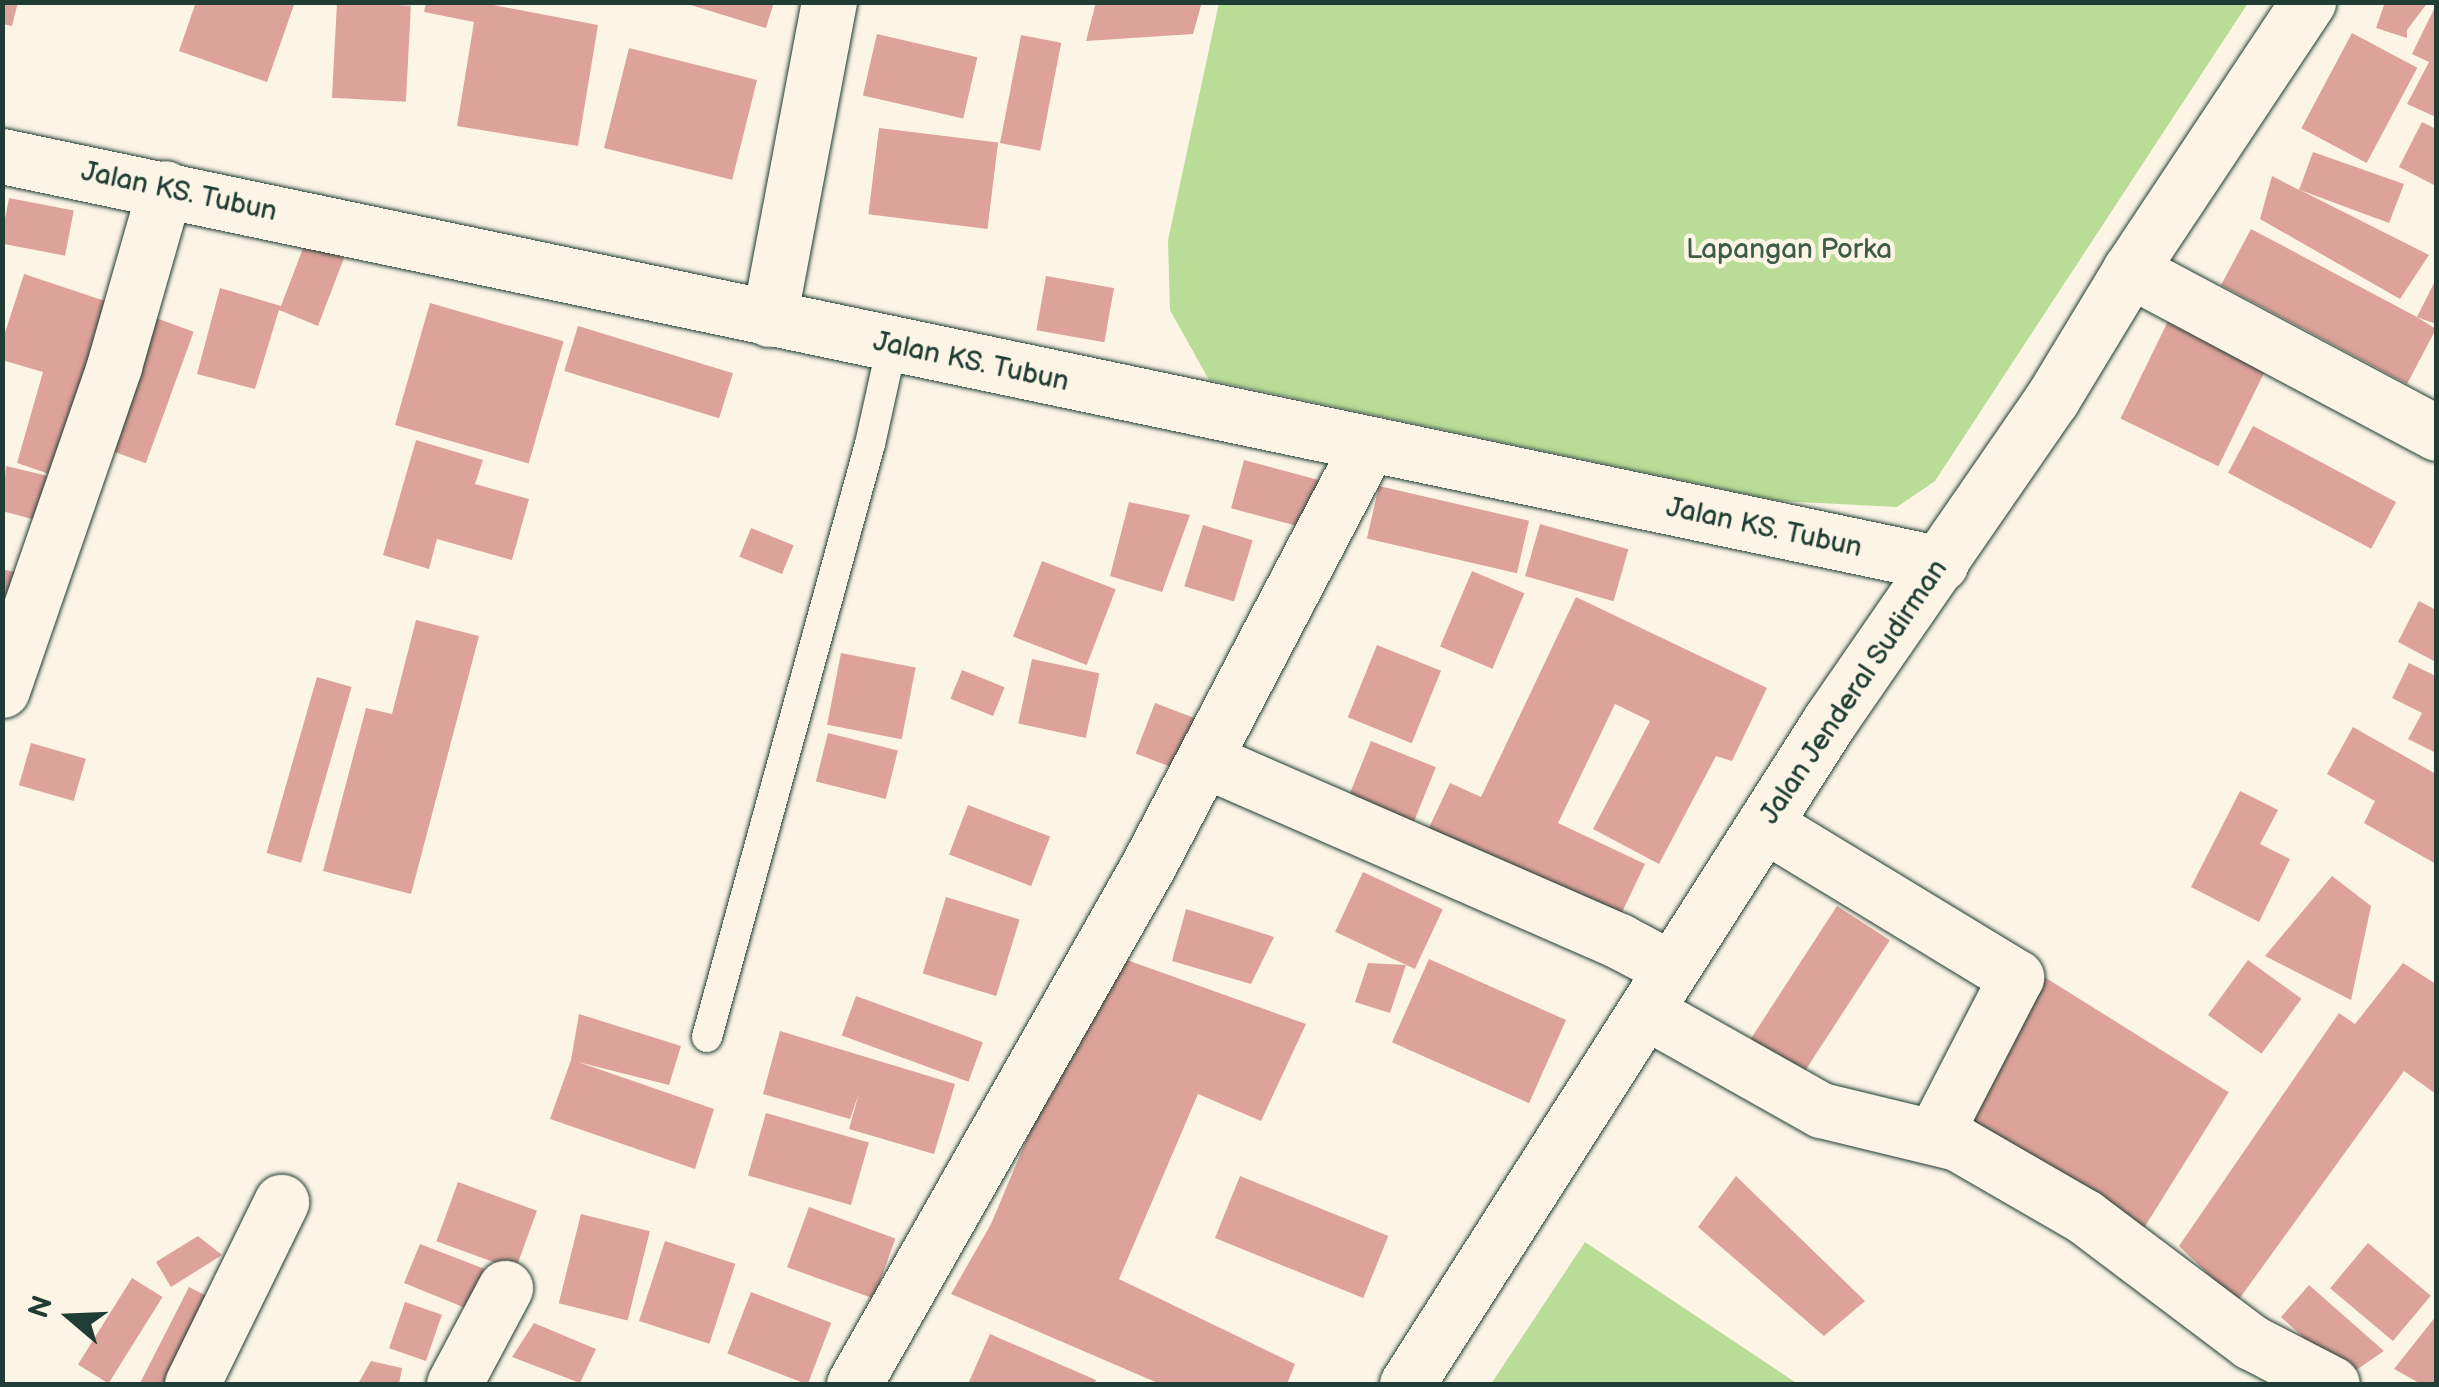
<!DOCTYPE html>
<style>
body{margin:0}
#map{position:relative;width:2439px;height:1387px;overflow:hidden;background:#fcf5e5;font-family:"Balsamiq Sans",sans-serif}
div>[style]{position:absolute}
.green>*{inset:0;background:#b9dc97}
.building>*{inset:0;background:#dda39a;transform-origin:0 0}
.roads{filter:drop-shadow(0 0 2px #1f3d34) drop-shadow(0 0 2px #1f3d34)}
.lane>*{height:30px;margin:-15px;padding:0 15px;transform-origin:15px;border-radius:15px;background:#fcf5e5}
.street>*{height:55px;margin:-27.5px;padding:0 27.5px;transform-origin:27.5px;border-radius:27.5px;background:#fcf5e5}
.secondary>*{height:55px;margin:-27.5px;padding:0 27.5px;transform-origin:27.5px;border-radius:27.5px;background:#fcf5e5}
.primary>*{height:55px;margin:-27.5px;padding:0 27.5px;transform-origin:27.5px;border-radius:27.5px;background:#fcf5e5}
span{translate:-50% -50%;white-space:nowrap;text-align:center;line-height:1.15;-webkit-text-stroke:9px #fcf5e5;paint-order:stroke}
.street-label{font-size:28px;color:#1f3d34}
.park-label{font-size:28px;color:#3e5d48}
.frame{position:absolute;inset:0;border:5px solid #1f3d34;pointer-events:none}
.north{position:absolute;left:20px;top:1267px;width:100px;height:100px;-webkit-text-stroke:8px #fcf5e5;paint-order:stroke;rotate:289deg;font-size:28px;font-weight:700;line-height:40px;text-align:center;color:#1f3d34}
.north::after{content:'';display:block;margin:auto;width:35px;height:45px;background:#1f3d34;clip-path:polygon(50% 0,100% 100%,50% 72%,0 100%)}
</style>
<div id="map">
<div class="green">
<div style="clip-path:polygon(1219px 3px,1219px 2px,2248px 3px,1935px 481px,1897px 507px,1780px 501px,1209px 380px,1170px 310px,1168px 240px)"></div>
<div style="clip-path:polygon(1585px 1242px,1798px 1384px,1491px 1384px)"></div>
</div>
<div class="building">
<div style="clip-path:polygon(2px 2px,18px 2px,12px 26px,2px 24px)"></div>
<div style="clip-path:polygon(196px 2px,295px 2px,267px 82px,179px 51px)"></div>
<div style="left:337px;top:2px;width:74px;height:96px;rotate:3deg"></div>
<div style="clip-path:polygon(426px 2px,478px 2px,598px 25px,578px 146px,457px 126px,474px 22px,424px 12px)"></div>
<div style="clip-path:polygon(681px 2px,774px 2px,766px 28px)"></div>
<div style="clip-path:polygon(1096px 2px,1202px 2px,1193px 34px,1086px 41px)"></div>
<div style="clip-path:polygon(2385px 2px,2428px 2px,2407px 30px,2407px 38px,2376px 28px)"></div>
<div style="clip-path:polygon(2436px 5px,2436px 117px,2407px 104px,2429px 62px,2412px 54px)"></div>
<div style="left:2352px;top:33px;width:74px;height:108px;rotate:28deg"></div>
<div style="left:877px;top:34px;width:103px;height:63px;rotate:13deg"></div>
<div style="left:1021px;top:35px;width:41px;height:110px;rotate:11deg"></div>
<div style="left:629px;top:48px;width:132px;height:103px;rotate:14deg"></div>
<div style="clip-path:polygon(2422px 122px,2436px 129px,2436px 186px,2399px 167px)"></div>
<div style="left:879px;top:128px;width:120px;height:87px;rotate:7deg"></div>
<div style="clip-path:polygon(2313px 152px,2404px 184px,2389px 223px,2300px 190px,2429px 255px,2400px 299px,2260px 219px,2272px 176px,2299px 190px)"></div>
<div style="left:9px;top:198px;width:66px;height:46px;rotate:11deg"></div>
<div style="clip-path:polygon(2251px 229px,2417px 317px,2436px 279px,2436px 324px,2417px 317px,2436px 329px,2407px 384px,2221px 285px)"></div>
<div style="clip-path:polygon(305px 243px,344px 258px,318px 326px,279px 310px,255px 389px,197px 374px,220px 288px,281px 306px)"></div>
<div style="clip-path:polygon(24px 274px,117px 305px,64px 479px,17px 463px,43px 372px,2px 360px,2px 342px)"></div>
<div style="left:1046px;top:276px;width:69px;height:55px;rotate:10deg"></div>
<div style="left:430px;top:303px;width:139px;height:127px;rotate:16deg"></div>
<div style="left:142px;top:313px;width:55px;height:140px;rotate:20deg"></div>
<div style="left:2170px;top:317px;width:109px;height:113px;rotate:26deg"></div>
<div style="left:578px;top:326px;width:162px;height:47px;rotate:17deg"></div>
<div style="left:2253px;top:426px;width:162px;height:53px;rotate:28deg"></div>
<div style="clip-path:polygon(416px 440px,483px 460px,475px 484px,529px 499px,512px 560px,437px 539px,429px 569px,383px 555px)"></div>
<div style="left:1244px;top:460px;width:82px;height:50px;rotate:15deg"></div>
<div style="clip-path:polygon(6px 466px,48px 476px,36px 520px,2px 511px)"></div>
<div style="left:1379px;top:486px;width:154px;height:54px;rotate:13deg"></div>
<div style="clip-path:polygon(1129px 502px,1190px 515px,1162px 592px,1110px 576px)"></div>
<div style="left:1540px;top:524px;width:92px;height:54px;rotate:16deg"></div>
<div style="left:1203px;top:525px;width:52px;height:64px;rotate:17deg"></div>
<div style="left:751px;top:528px;width:46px;height:31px;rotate:22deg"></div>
<div style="left:1042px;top:561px;width:79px;height:81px;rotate:21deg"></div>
<div style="clip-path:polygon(2px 569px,21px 574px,2px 634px)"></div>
<div style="left:1472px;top:571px;width:57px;height:82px;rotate:23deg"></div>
<div style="clip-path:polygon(1576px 597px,1767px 688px,1732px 761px,1716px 756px,1659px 864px,1593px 829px,1650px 721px,1615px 704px,1558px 823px,1645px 864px,1615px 927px,1425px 836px,1450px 783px,1481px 797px)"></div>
<div style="clip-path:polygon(2419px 601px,2436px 610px,2436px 662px,2398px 642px)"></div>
<div style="clip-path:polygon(416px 620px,479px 636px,411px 894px,323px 871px,366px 708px,392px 714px)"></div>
<div style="left:1377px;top:645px;width:69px;height:78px;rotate:22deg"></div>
<div style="left:841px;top:653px;width:76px;height:73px;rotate:11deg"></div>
<div style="left:1032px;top:659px;width:69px;height:66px;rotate:12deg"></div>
<div style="clip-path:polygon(2409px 663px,2436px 676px,2436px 753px,2408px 739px,2422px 713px,2392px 698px)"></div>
<div style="left:962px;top:670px;width:46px;height:31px;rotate:22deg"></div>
<div style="left:317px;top:677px;width:36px;height:183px;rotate:16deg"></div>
<div style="left:1155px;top:703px;width:47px;height:54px;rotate:21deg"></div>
<div style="clip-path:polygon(2353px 727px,2436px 774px,2436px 864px,2364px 823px,2375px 801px,2327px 774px)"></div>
<div style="left:828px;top:733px;width:72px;height:50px;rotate:14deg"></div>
<div style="left:1371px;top:741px;width:70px;height:73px;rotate:22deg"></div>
<div style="left:31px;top:743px;width:57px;height:44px;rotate:16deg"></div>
<div style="clip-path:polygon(2240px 791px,2278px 810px,2260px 844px,2290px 859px,2259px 922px,2191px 887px)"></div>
<div style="left:968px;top:805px;width:88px;height:53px;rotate:21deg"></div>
<div style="left:1363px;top:872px;width:88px;height:66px;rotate:25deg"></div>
<div style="clip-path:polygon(2332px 876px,2371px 906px,2351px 1000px,2265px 956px)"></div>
<div style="left:946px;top:897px;width:77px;height:80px;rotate:17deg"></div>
<div style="left:1837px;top:906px;width:63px;height:171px;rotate:33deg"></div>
<div style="clip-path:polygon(1186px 909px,1274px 937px,1251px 984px,1172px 961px)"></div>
<div style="clip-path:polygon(1124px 959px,1306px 1024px,1261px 1121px,1198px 1094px,1119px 1279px,1295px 1364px,1287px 1384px,1160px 1384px,951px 1294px,991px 1224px,1069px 1039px)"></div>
<div style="left:1429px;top:959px;width:150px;height:91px;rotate:24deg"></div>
<div style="left:2248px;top:960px;width:66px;height:68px;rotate:36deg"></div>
<div style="clip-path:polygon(1368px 963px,1406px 965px,1390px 1013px,1355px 1002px)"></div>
<div style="clip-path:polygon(2403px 963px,2436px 984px,2436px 1094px,2404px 1071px,2237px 1302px,2179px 1246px,2339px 1013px,2355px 1024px)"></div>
<div style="left:2038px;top:973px;width:225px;height:167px;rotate:32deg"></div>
<div style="left:856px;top:996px;width:135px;height:42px;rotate:20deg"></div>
<div style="clip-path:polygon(579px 1014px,681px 1046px,669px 1085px,578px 1062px,714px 1109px,695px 1169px,550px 1119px,571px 1060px)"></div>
<div style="clip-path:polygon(780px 1031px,955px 1084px,934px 1154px,849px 1129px,859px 1093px,850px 1119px,763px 1094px)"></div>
<div style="left:766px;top:1113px;width:107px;height:65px;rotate:16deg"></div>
<div style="left:1240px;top:1176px;width:160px;height:67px;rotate:22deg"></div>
<div style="clip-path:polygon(1736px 1176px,1865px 1301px,1824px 1336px,1698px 1227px)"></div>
<div style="left:458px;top:1182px;width:84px;height:63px;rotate:20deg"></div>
<div style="left:809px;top:1207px;width:92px;height:64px;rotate:20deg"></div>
<div style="left:581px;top:1214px;width:71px;height:92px;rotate:14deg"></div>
<div style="clip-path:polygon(198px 1236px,222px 1255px,171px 1287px,156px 1262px)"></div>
<div style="left:665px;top:1241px;width:74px;height:84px;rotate:18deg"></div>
<div style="left:2368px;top:1243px;width:82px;height:59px;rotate:40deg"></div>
<div style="clip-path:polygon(420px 1244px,495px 1273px,468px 1309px,404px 1283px)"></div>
<div style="left:132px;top:1278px;width:36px;height:102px;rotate:32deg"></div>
<div style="clip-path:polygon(2309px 1285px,2384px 1351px,2346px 1377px,2281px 1317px)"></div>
<div style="left:189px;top:1287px;width:27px;height:107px;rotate:27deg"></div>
<div style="left:751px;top:1292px;width:86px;height:66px;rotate:21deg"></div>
<div style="left:405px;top:1302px;width:39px;height:49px;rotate:19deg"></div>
<div style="clip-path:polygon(2436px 1316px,2436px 1384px,2421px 1384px,2394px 1369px)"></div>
<div style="clip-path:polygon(534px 1323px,596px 1349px,580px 1383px,512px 1357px)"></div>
<div style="clip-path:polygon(990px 1334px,1096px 1380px,1094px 1384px,968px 1384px)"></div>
<div style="clip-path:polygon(371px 1361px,402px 1368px,399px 1384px,359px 1382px)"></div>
</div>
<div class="roads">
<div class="lane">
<div style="left:707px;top:1037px;width:615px;rotate:-74.63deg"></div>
<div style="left:870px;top:444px;width:101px;rotate:-77.5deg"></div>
</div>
<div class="street">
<div style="left:2130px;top:270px;width:347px;rotate:28deg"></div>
<div style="left:769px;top:319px;width:323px;rotate:-79.3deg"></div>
<div style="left:2px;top:690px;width:343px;rotate:-70.9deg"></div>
<div style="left:114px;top:366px;width:185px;rotate:-74deg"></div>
<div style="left:1205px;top:760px;width:452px;rotate:23.6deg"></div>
<div style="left:1619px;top:941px;width:58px;rotate:27.9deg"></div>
<div style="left:1764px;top:824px;width:295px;rotate:31.3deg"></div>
<div style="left:2016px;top:977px;width:179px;rotate:117.3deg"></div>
<div style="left:1645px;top:1011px;width:202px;rotate:29.4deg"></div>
<div style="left:1821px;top:1110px;width:140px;rotate:13.6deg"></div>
<div style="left:1957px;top:1143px;width:148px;rotate:30deg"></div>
<div style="left:2085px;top:1217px;width:208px;rotate:37deg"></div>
<div style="left:2251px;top:1342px;width:91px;rotate:27.4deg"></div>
<div style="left:192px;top:1384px;width:203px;rotate:-63.9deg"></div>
<div style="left:454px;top:1384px;width:109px;rotate:-62deg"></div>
<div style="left:854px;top:1384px;width:596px;rotate:-60.42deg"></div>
<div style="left:1148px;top:866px;width:474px;rotate:-62.4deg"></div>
</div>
<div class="secondary">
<div style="left:2px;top:156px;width:1981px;rotate:11.88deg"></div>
</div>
<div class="primary">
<div style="left:1407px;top:1384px;width:785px;rotate:-57.48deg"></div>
<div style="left:1829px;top:722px;width:393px;rotate:-55.4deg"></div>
<div style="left:2052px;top:399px;width:151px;rotate:-58.8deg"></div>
<div style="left:2130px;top:270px;width:322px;rotate:-56.4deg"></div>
</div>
</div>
<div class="street-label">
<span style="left:179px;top:192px;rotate:12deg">Jalan KS. Tubun</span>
<span style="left:971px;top:362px;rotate:12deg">Jalan KS. Tubun</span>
<span style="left:1764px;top:528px;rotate:12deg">Jalan KS. Tubun</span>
<span style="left:1854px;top:692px;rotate:-56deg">Jalan Jenderal Sudirman</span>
</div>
<div class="park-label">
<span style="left:1789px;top:250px">Lapangan Porka</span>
</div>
<div class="frame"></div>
<div class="north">N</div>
</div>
